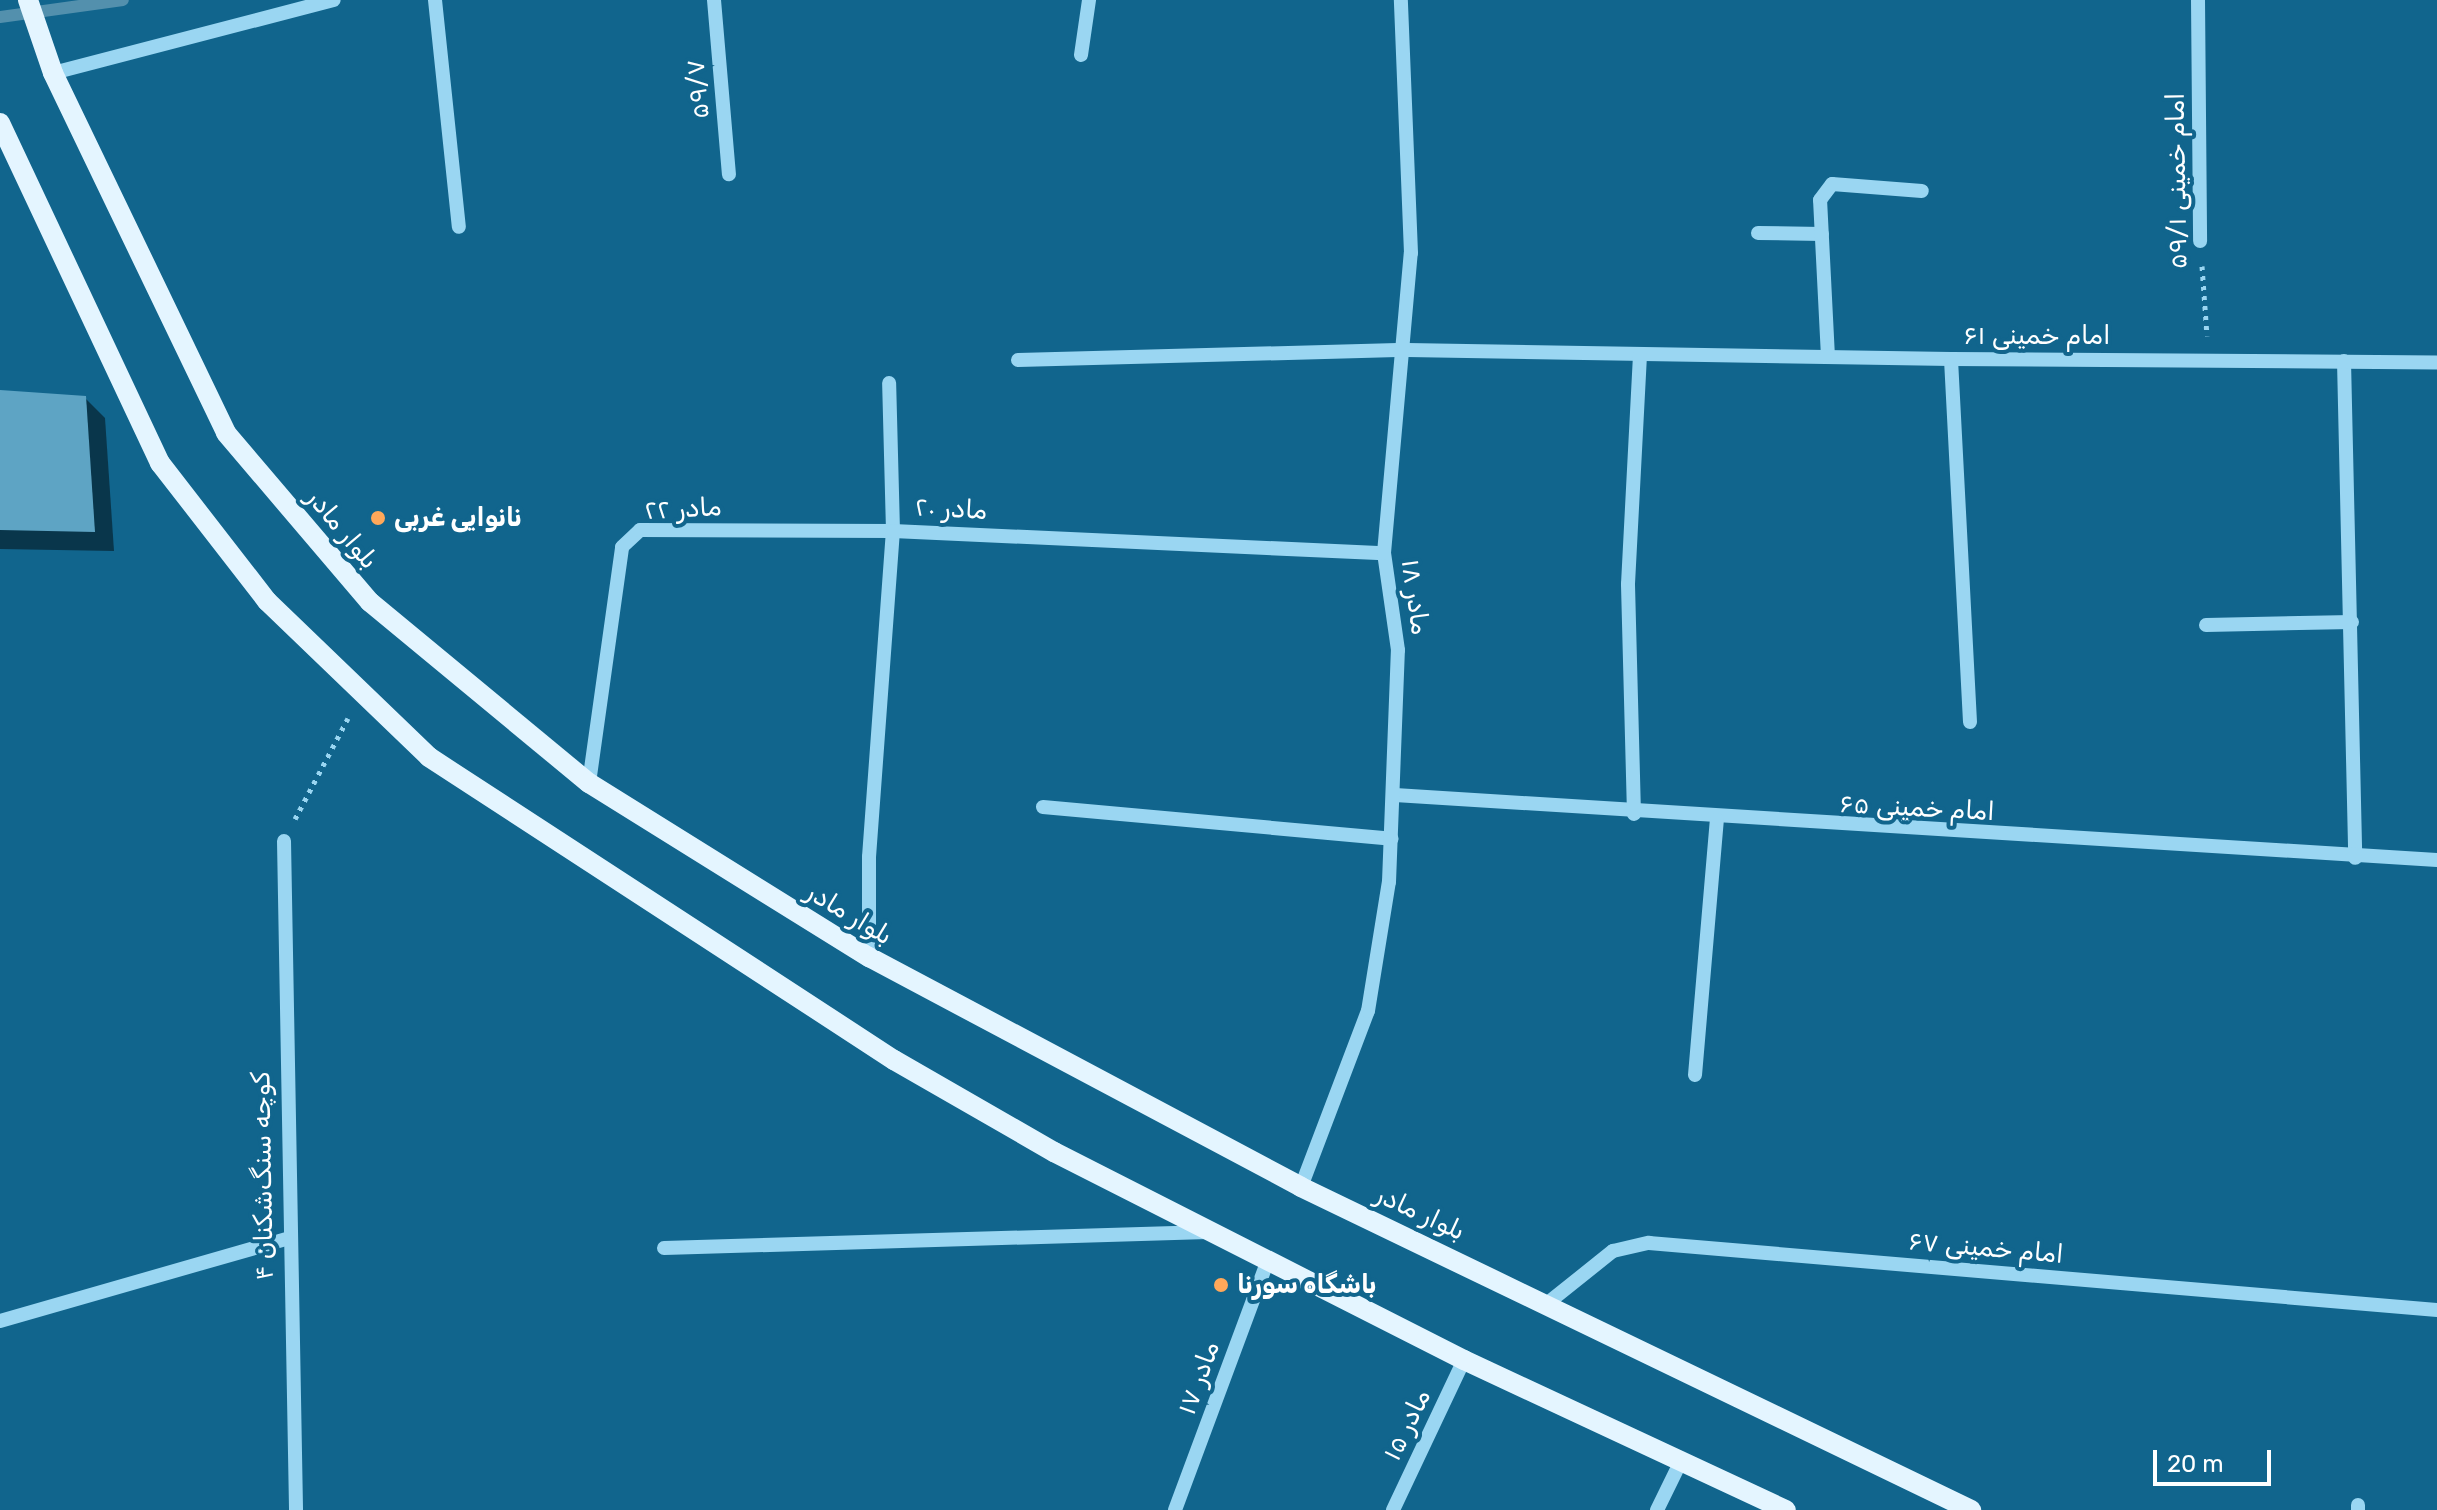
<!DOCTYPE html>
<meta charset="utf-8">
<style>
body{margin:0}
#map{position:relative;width:2437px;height:1510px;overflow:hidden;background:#11658d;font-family:Rubik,"Noto Sans Arabic",sans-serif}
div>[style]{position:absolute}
.shadow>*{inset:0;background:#0007}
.stream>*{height:12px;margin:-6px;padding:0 6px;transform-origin:6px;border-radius:6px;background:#5390ad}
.building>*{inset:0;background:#5ea4c4}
.path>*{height:5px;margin-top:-2.5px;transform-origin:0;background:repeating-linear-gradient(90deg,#9ad6f2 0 4px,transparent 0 10px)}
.minor>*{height:14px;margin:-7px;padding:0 7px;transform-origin:7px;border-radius:7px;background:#9ad6f2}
.major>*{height:20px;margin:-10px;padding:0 10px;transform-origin:10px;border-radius:10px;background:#e4f5ff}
.dots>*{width:22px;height:22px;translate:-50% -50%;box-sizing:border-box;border:4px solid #11658d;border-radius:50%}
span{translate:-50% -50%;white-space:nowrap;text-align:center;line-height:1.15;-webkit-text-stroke:8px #11658d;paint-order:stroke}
.street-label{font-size:26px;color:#fff}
.poi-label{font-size:26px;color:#fff;font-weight:700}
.left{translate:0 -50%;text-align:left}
.scale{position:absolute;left:2153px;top:1450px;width:118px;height:36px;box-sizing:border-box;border:4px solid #fff;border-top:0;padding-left:10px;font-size:24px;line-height:28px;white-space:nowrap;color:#fff;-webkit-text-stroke:6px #11658d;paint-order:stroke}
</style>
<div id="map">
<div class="shadow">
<div style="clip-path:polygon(0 392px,85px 398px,105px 418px,114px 551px,0 549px)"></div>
</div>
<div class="stream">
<div style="left:0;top:17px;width:124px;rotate:-7.9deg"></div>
</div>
<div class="building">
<div style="clip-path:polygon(0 390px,86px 396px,95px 532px,0 530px)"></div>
</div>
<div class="path">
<div style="left:2202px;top:266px;width:70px;rotate:85.9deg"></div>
<div style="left:295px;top:819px;width:114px;rotate:-62.3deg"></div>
</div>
<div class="minor">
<div style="left:435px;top:0;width:228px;rotate:84deg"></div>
<div style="left:714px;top:0;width:175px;rotate:85.1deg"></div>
<div style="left:2198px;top:0;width:241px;rotate:89.5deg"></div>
<div style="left:1081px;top:55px;width:56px;rotate:-81.7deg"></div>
<div style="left:53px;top:73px;width:290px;rotate:-14.6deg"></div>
<div style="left:1758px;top:233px;width:64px;rotate:0.9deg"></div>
<div style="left:1828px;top:357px;width:157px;rotate:-92.9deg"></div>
<div style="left:1820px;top:200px;width:20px;rotate:-53deg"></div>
<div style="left:1832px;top:184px;width:90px;rotate:4.4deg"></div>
<div style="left:1018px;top:360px;width:389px;rotate:-1.5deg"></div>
<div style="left:1407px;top:350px;width:544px;rotate:0.95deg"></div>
<div style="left:2344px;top:361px;width:497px;rotate:88.7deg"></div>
<div style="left:2206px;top:625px;width:146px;rotate:-1.2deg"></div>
<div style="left:1970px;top:722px;width:363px;rotate:-93deg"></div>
<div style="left:1951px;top:359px;width:486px;rotate:0.4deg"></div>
<div style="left:589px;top:783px;width:238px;rotate:-82deg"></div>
<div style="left:622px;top:547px;width:25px;rotate:-43deg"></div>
<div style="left:640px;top:530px;width:253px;rotate:0.2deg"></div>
<div style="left:893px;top:531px;width:148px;rotate:-91.5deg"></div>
<div style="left:1395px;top:795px;width:1044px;rotate:3.57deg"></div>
<div style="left:1043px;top:807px;width:350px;rotate:5.2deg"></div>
<div style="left:1634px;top:814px;width:230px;rotate:-91.5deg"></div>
<div style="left:1628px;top:584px;width:230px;rotate:-87deg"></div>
<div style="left:284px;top:841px;width:669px;rotate:88.97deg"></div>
<div style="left:869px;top:957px;width:100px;rotate:-90deg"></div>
<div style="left:869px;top:857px;width:327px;rotate:-85.8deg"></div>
<div style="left:893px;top:531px;width:491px;rotate:2.6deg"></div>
<div style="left:1695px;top:1075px;width:256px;rotate:-85.1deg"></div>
<div style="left:1301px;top:1187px;width:188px;rotate:-69.2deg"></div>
<div style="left:1368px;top:1011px;width:131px;rotate:-80.8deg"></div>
<div style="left:1389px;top:882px;width:232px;rotate:-87.8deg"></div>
<div style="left:1398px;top:650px;width:98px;rotate:-98.2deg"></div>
<div style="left:1384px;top:553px;width:301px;rotate:-84.9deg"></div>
<div style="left:1411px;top:253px;width:253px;rotate:-92.3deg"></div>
<div style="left:664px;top:1248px;width:544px;rotate:-1.68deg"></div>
<div style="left:1549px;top:1302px;width:82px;rotate:-38.6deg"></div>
<div style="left:1613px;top:1251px;width:37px;rotate:-13deg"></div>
<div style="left:1649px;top:1243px;width:791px;rotate:4.86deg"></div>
<div style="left:0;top:1321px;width:298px;rotate:-16deg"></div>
<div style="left:1175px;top:1510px;width:265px;rotate:-69.6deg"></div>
<div style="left:1393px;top:1510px;width:166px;rotate:-64.7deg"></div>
<div style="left:1657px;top:1510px;width:55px;rotate:-63.9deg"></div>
<div style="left:2358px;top:1510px;width:5px;rotate:-90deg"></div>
</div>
<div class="major">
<div style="left:28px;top:0;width:77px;rotate:71.1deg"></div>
<div style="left:53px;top:73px;width:399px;rotate:64.3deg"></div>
<div style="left:226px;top:433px;width:222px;rotate:49.6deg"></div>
<div style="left:370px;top:602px;width:284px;rotate:39.6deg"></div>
<div style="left:589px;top:783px;width:330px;rotate:31.9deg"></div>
<div style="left:869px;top:957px;width:489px;rotate:28deg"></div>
<div style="left:1301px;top:1187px;width:744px;rotate:25.74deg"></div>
<div style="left:0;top:123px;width:376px;rotate:64.8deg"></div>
<div style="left:160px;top:463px;width:175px;rotate:52.2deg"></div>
<div style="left:267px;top:601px;width:225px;rotate:43.9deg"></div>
<div style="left:429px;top:757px;width:555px;rotate:33.09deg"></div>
<div style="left:894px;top:1060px;width:185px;rotate:29.9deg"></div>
<div style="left:1054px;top:1152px;width:460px;rotate:26.9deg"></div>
<div style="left:1464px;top:1360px;width:355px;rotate:25deg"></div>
</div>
<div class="dots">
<div style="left:378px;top:518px;background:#ffa85a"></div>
<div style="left:1221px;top:1285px;background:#ffa85a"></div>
</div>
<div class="street-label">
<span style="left:698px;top:89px;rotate:-95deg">۵۹/۷</span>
<span style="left:2177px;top:181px;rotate:-91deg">امام خمینی ۵۹/۱</span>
<span style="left:2037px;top:336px">امام خمینی ۶۱</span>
<span style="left:683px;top:509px;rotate:-3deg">مادر ۲۲</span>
<span style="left:951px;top:509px;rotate:3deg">مادر ۲۰</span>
<span style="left:342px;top:529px;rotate:50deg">بلوار مادر</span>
<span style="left:1415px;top:597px;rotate:82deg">مادر ۱۸</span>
<span style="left:1917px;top:808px;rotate:3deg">امام خمینی ۶۵</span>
<span style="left:849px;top:914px;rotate:31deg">بلوار مادر</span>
<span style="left:263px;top:1176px;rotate:-91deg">کوچه سنگ‌شکنان ۴</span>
<span style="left:1420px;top:1213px;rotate:25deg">بلوار مادر</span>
<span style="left:1986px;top:1248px;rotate:5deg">امام خمینی ۶۷</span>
<span style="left:1199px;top:1378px;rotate:-70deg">مادر ۱۷</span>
<span style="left:1407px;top:1425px;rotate:-64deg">مادر ۱۵</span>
</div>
<div class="poi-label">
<span class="left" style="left:394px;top:518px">نانوایی غربی</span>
<span class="left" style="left:1237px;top:1285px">باشگاه سورنا</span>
</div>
<div class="scale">20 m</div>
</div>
